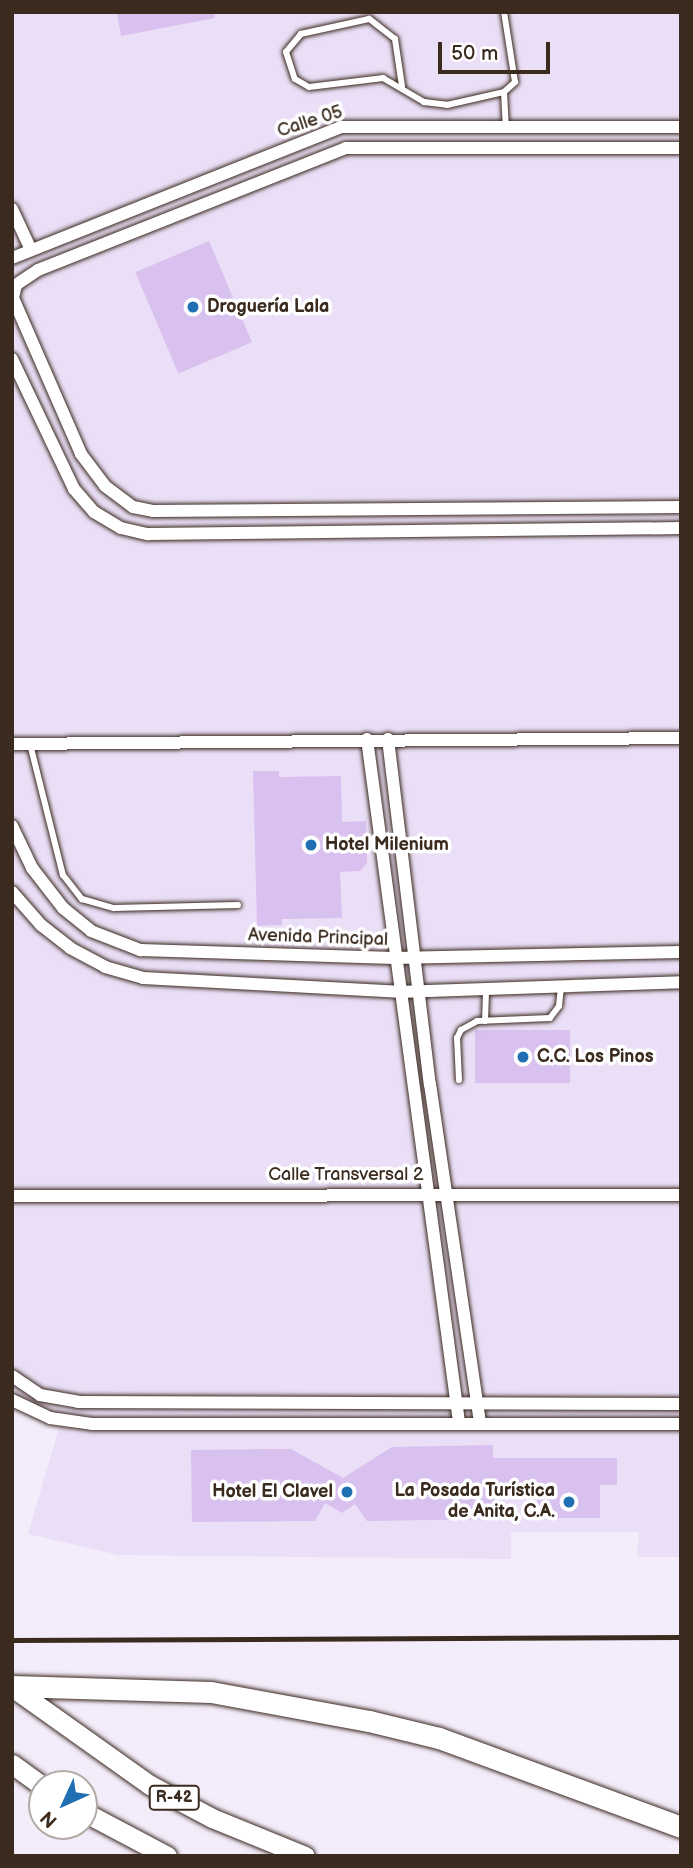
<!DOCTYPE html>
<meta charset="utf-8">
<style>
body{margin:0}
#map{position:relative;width:693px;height:1868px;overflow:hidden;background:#f3ecfa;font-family:"Balsamiq Sans",sans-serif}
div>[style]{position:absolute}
.built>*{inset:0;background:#ebdff7}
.building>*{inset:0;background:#d8c0ef;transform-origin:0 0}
.roads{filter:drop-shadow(0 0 2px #3b2a1e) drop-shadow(0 0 2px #3b2a1e)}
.lane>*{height:6px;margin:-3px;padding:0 3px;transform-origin:3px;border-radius:3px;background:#fff}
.street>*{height:12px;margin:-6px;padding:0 6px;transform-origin:6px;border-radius:6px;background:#fff}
.primary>*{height:19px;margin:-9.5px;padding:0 9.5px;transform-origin:9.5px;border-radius:9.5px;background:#fff}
.highway>*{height:21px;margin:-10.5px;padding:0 10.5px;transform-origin:10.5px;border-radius:10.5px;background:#fff}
.rail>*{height:4.5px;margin:-2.25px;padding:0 2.25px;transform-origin:2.25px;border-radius:2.25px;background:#3b2a1e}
.dots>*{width:19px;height:19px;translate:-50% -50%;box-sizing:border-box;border:4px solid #fff;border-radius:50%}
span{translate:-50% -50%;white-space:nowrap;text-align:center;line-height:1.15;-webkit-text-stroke:7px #fff;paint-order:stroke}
.shield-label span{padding:2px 5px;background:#fff;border:2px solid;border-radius:5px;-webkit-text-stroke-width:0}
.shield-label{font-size:16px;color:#3b2a1e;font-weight:700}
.street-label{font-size:18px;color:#3b2a1e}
.poi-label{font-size:18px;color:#3b2a1e;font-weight:700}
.left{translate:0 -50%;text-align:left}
.right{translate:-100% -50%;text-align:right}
.frame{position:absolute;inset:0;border:14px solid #3b2a1e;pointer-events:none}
.north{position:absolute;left:28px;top:1770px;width:70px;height:70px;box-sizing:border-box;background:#fff;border:2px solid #b1aaa5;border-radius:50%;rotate:225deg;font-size:19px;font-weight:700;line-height:28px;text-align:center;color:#3b2a1e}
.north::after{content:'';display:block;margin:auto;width:24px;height:32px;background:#1f6fb2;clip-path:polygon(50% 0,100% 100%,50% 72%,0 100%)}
.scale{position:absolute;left:438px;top:42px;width:112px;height:32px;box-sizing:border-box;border:4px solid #3b2a1e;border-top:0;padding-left:9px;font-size:21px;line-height:24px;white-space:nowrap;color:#3b2a1e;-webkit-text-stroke:5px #fff;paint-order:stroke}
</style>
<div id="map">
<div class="built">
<div style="clip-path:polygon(12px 12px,681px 12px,681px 1557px,637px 1557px,639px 1532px,511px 1532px,511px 1559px,119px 1555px,28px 1534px,61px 1421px,12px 1400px)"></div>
</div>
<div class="building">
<div style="clip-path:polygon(117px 12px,214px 12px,215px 18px,121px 36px)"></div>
<div style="left:209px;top:241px;width:110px;height:80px;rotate:67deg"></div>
<div style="clip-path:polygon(253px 771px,279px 771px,279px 777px,341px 776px,342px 822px,366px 821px,367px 863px,360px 871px,340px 872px,342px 918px,282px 919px,282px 925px,257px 926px)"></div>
<div style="left:475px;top:1030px;width:95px;height:53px"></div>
<div style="clip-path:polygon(493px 1445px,493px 1458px,617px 1458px,617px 1485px,600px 1485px,600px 1518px,537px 1518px,537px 1485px,494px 1486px,494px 1519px,367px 1521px,355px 1504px,342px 1513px,325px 1503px,315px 1521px,192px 1522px,191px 1450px,291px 1449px,343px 1478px,392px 1447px)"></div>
</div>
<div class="roads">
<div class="lane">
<div style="left:402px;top:86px;width:48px;rotate:-98.5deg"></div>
<div style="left:395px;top:39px;width:33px;rotate:-142deg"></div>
<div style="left:369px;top:19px;width:70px;rotate:167.6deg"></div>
<div style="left:301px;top:34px;width:23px;rotate:130deg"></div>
<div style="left:286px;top:52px;width:28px;rotate:72deg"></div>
<div style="left:295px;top:79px;width:16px;rotate:30deg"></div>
<div style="left:309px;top:87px;width:75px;rotate:-6.9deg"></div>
<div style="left:383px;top:78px;width:48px;rotate:30.3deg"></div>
<div style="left:424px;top:102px;width:23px;rotate:7deg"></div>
<div style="left:447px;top:105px;width:58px;rotate:-12.8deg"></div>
<div style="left:504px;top:92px;width:15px;rotate:-42deg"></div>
<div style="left:515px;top:82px;width:71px;rotate:-98.9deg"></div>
<div style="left:504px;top:92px;width:35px;rotate:87deg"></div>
<div style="left:30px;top:744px;width:135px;rotate:75.9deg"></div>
<div style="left:63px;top:875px;width:31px;rotate:52deg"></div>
<div style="left:82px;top:899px;width:33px;rotate:16deg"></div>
<div style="left:114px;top:908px;width:124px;rotate:-1.4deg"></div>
<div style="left:485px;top:1021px;width:32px;rotate:-88deg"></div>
<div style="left:459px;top:1080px;width:42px;rotate:-92.7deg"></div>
<div style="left:457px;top:1038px;width:9px;rotate:-63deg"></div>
<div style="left:461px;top:1030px;width:18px;rotate:-29deg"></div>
<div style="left:477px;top:1021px;width:73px;rotate:-2.4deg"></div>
<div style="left:550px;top:1018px;width:15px;rotate:-53deg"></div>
<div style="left:559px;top:1006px;width:19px;rotate:-84deg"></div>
</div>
<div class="street">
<div style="left:681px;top:148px;width:335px;rotate:180deg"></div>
<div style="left:346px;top:148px;width:331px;rotate:158.4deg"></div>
<div style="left:38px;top:270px;width:27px;rotate:146deg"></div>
<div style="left:16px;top:285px;width:13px;rotate:103deg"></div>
<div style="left:13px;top:298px;width:170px;rotate:66.4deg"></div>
<div style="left:81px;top:454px;width:40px;rotate:53deg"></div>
<div style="left:105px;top:486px;width:35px;rotate:37deg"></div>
<div style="left:133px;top:507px;width:20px;rotate:11deg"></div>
<div style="left:153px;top:511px;width:528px;rotate:-0.43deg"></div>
<div style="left:12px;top:209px;width:45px;rotate:65.1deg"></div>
<div style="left:12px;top:258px;width:354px;rotate:-21.7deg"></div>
<div style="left:341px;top:127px;width:340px"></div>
<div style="left:12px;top:359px;width:144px;rotate:64.5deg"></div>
<div style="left:74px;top:489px;width:30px;rotate:49deg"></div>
<div style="left:94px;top:512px;width:31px;rotate:31deg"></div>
<div style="left:121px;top:528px;width:28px;rotate:13deg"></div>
<div style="left:148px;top:534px;width:533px;rotate:-0.64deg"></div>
<div style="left:367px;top:739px;width:689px;rotate:82.33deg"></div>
<div style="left:388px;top:739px;width:348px;rotate:83.1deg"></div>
<div style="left:430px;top:1084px;width:342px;rotate:81.6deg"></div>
<div style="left:12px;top:744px;width:669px;rotate:-0.51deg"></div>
<div style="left:12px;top:826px;width:47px;rotate:64.5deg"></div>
<div style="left:32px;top:868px;width:51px;rotate:52.2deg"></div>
<div style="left:63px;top:908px;width:36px;rotate:39deg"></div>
<div style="left:91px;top:931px;width:53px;rotate:21.2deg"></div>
<div style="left:140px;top:950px;width:254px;rotate:1.8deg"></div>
<div style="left:394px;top:958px;width:287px;rotate:-1.2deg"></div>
<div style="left:12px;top:892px;width:44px;rotate:48.7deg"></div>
<div style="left:41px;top:925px;width:37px;rotate:38deg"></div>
<div style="left:70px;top:948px;width:40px;rotate:28deg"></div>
<div style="left:105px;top:967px;width:40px;rotate:16deg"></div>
<div style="left:143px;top:978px;width:256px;rotate:3.1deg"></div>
<div style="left:399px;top:992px;width:282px;rotate:-2deg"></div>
<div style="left:12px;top:1196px;width:669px;rotate:-0.09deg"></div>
<div style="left:12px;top:1376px;width:34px;rotate:34deg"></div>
<div style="left:40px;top:1395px;width:39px;rotate:10deg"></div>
<div style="left:78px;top:1402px;width:603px;rotate:0.19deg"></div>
<div style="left:12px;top:1400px;width:42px;rotate:25.3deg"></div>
<div style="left:50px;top:1418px;width:42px;rotate:8.1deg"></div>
<div style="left:92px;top:1424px;width:589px"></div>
</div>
<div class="primary">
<div style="left:12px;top:1687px;width:169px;rotate:35.4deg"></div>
<div style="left:150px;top:1785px;width:70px;rotate:28deg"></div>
<div style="left:212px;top:1818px;width:100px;rotate:22.2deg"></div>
<div style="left:12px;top:1764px;width:37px;rotate:36deg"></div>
<div style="left:84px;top:1812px;width:94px;rotate:27.9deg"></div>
</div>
<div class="highway">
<div style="left:12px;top:1686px;width:199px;rotate:1.7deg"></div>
<div style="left:211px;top:1692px;width:161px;rotate:10.4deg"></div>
<div style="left:369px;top:1721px;width:72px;rotate:13.7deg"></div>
<div style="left:439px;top:1738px;width:258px;rotate:20.2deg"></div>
</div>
</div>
<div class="rail">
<div style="left:12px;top:1640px;width:669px;rotate:-0.26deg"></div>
</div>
<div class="dots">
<div style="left:193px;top:307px;background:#1f6fb2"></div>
<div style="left:311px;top:845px;background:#1f6fb2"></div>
<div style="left:523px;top:1057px;background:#1f6fb2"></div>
<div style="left:347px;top:1492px;background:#1f6fb2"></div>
<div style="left:569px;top:1502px;background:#1f6fb2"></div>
</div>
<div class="shield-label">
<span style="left:174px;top:1798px">R-42</span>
</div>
<div class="street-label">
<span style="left:310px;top:122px;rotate:-18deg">Calle 05</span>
<span style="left:318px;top:938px;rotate:2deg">Avenida Principal</span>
<span style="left:346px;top:1175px">Calle Transversal 2</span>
</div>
<div class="poi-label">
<span class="left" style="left:207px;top:307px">Droguería Lala</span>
<span class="left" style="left:325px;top:845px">Hotel Milenium</span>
<span class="left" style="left:537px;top:1057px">C.C. Los Pinos</span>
<span class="right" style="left:333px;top:1492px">Hotel El Clavel</span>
<span class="right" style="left:555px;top:1502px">La Posada Turística<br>de Anita, C.A.</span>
</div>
<div class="frame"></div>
<div class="north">N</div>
<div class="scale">50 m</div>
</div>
